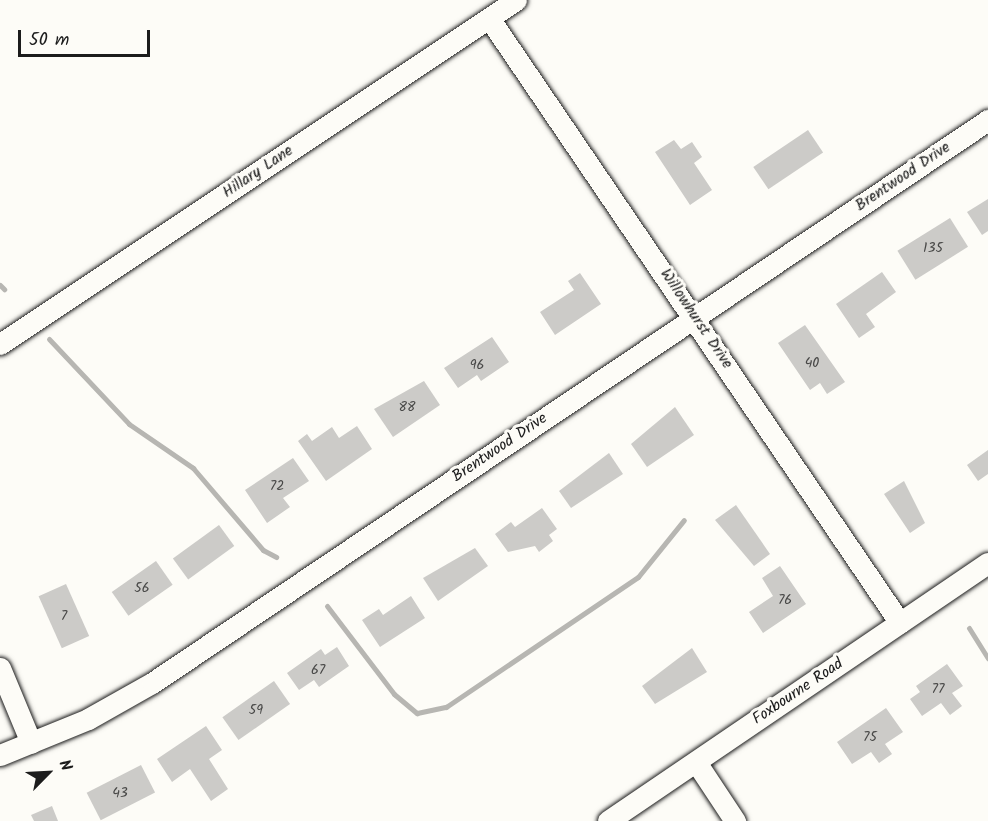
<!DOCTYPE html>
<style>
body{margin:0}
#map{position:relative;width:988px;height:821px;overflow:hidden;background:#fdfcf7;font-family:Kalam,sans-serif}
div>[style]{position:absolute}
.stream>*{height:5px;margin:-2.5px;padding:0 2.5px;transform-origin:2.5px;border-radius:2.5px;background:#b7b6b2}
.building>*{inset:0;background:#cccbc8;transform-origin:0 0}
.roads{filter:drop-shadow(0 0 2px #1c1c1c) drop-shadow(0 0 2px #1c1c1c)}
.street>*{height:21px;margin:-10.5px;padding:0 10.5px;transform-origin:10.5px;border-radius:10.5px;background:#fdfcf7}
span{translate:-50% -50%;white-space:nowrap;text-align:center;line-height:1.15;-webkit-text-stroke:6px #fdfcf7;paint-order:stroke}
.number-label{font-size:14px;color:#484847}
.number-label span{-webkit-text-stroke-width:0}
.street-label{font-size:16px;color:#1c1c1c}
.north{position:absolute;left:18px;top:743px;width:60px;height:60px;-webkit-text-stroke:4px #fdfcf7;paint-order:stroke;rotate:66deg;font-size:16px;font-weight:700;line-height:24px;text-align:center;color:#1c1c1c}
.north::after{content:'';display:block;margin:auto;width:21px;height:27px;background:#1c1c1c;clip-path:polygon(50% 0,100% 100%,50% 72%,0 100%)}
.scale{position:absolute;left:18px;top:30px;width:132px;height:27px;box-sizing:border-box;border:3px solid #1c1c1c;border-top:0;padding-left:8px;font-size:18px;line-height:21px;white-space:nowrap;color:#1c1c1c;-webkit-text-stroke:4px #fdfcf7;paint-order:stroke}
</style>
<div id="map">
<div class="stream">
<div style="left:0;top:285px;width:6px;rotate:45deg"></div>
<div style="left:49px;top:339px;width:117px;rotate:46.7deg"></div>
<div style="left:129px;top:424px;width:78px;rotate:34.5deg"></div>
<div style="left:193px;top:468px;width:108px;rotate:49.5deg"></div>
<div style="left:263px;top:550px;width:15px;rotate:28deg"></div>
<div style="left:327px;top:606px;width:111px;rotate:52.7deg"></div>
<div style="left:394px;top:694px;width:30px;rotate:40deg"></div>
<div style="left:417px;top:713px;width:30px;rotate:-12deg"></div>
<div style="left:446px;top:707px;width:232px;rotate:-34.1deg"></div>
<div style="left:638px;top:577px;width:73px;rotate:-51.1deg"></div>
<div style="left:969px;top:628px;width:36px;rotate:58deg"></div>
</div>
<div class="building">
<div style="left:808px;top:130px;width:27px;height:66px;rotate:56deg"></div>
<div style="clip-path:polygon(674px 140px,681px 149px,692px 142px,702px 157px,694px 163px,712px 190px,690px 205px,655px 152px)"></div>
<div style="clip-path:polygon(988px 199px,988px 231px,982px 235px,967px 212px)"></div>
<div style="left:950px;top:218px;width:34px;height:62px;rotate:58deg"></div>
<div style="clip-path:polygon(882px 272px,896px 292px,866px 314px,875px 327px,859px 338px,836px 304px)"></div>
<div style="clip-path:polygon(580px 273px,601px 304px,555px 335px,540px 312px,574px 290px,568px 281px)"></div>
<div style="clip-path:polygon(805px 325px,845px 382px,827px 394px,820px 383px,810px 390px,778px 343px)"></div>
<div style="clip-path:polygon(492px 337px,509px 362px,481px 381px,477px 375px,458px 388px,444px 368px)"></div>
<div style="clip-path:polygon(424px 381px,440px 405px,393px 437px,374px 409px)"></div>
<div style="clip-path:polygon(675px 407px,694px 435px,647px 467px,631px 444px)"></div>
<div style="clip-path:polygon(357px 426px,372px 449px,326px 481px,298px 441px,307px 434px,312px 441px,332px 427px,339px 438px)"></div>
<div style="clip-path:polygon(988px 450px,988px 474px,978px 481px,967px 465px)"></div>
<div style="clip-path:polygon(609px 453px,623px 474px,571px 508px,559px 491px)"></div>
<div style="clip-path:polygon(293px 458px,309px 481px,283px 498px,290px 507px,267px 523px,245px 490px)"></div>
<div style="clip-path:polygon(904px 481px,925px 523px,910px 533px,884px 494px)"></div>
<div style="clip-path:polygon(736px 505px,770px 554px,754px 566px,715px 520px)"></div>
<div style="clip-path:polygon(542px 508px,557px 529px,549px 535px,553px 541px,539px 552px,535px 546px,508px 552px,495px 534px,511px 522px,515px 527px)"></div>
<div style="left:219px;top:525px;width:26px;height:57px;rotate:54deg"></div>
<div style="clip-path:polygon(475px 548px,488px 566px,438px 601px,423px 578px)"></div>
<div style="left:156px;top:561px;width:29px;height:54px;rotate:55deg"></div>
<div style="clip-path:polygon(780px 566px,806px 604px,763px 633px,749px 612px,773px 596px,762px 578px)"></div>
<div style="left:66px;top:584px;width:57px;height:30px;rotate:66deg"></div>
<div style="clip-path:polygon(411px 596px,425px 618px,380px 647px,362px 620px,379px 609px,383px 615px)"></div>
<div style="clip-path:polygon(337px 647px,349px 666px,319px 687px,314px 680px,299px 690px,287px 673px,321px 649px,325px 655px)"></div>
<div style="clip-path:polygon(692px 648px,707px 672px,655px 704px,642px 686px)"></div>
<div style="clip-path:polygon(947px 664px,963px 686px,952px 693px,962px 706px,950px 715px,941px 703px,922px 716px,910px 699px,920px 692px,916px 686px)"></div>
<div style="left:274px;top:681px;width:28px;height:63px;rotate:55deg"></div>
<div style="clip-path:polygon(886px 708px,903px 732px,885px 744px,892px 754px,879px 763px,871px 752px,852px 764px,837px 742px)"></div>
<div style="clip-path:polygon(206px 726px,222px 750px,209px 759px,228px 789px,211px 801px,190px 769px,172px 782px,157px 759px)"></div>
<div style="left:141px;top:765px;width:31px;height:61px;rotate:63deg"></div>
<div style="clip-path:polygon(52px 806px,58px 821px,34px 821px,31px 815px)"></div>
</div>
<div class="roads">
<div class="street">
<div style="left:489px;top:18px;width:731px;rotate:55.81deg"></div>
<div style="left:0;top:344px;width:620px;rotate:-33.69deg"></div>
<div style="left:0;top:668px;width:81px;rotate:67.5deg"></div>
<div style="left:0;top:755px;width:95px;rotate:-22.2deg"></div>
<div style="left:88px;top:719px;width:73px;rotate:-29.4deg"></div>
<div style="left:152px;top:683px;width:1008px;rotate:-33.96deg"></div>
<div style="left:696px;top:762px;width:71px;rotate:56.5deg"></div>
<div style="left:608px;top:821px;width:459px;rotate:-34.2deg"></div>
</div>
</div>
<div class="number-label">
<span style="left:933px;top:248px">135</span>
<span style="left:812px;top:363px">40</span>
<span style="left:477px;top:365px">96</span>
<span style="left:407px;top:407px">88</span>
<span style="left:277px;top:486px">72</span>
<span style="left:142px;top:588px">56</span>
<span style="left:785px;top:600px">76</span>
<span style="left:64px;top:616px">7</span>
<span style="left:318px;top:670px">67</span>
<span style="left:938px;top:689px">77</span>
<span style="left:256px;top:710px">59</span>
<span style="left:870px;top:737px">75</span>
<span style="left:120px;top:793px">43</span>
</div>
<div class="street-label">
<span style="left:258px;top:172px;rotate:-34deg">Hillary Lane</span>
<span style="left:903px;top:177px;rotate:-34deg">Brentwood Drive</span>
<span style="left:696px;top:319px;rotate:56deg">Willowhurst Drive</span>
<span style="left:500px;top:448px;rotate:-34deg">Brentwood Drive</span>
<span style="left:798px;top:692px;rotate:-34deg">Foxbourne Road</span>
</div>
<div class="north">N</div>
<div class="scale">50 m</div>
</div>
